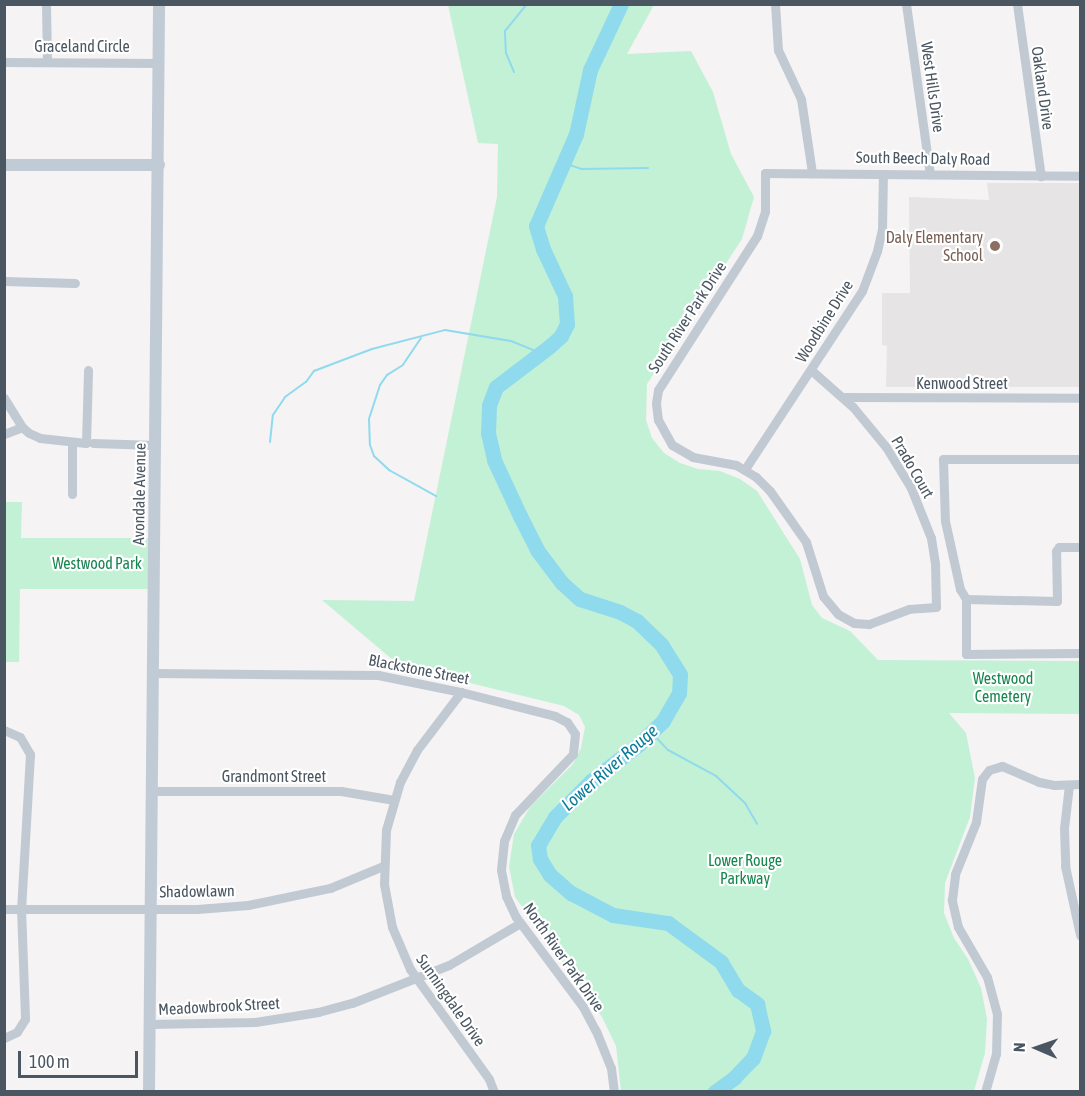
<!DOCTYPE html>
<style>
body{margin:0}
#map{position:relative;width:1085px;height:1096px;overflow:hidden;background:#f5f3f3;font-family:"Asap Condensed",sans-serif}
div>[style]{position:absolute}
.education>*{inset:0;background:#e6e4e5}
.green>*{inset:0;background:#c3f1d5}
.stream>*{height:2px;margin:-1px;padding:0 1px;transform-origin:1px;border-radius:1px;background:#90daee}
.river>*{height:15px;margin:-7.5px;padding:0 7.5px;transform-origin:7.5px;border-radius:7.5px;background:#90daee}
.street>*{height:9px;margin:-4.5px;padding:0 4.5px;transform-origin:4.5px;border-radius:4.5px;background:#c1cad2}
.secondary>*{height:12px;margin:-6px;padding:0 6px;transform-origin:6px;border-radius:6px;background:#c1cbd6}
.dots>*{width:16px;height:16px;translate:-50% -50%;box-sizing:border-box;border:3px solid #fff;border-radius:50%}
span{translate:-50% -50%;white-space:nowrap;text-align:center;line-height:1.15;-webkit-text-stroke:4.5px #fff;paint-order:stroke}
.street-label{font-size:16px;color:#4a5661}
.education-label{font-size:16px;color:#785e54}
.right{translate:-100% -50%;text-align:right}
.park-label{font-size:16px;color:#17864f}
.water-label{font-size:18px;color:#0c7c9b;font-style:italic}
.frame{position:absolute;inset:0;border:6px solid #4a5661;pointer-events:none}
.north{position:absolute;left:1007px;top:1018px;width:60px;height:60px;-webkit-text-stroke:4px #fff;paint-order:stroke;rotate:272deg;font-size:16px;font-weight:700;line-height:24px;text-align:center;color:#4a5661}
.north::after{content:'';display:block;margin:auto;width:21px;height:27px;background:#4a5661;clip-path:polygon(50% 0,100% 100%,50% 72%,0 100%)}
.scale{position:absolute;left:18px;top:1051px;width:120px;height:27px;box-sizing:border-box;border:3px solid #4a5661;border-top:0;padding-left:8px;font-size:18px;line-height:21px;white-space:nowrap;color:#4a5661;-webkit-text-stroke:4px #fff;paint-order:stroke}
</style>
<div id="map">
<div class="education">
<div style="clip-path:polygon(987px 183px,1080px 183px,1080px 387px,886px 387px,887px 346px,882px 345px,882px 293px,910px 293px,909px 197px,989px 200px)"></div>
</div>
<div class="green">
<div style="clip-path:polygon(448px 5px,654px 5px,627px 54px,691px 51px,713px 92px,731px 154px,754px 197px,742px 239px,647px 384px,646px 420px,652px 438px,664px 453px,680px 463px,698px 469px,720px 471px,740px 479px,757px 491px,800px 559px,812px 605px,822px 618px,850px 631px,878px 660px,1080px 661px,1080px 714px,949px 713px,966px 733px,975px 778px,970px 817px,945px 883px,944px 913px,954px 938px,968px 959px,981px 988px,987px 1019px,985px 1053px,974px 1091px,621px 1091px,616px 1046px,602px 1017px,515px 897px,509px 867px,514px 834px,530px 807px,573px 764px,581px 748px,585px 727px,579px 715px,564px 706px,400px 666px,322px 600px,414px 601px,497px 197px,498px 144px,478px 143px)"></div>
<div style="clip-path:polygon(4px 502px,22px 502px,21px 538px,148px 538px,148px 589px,20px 589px,19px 662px,5px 662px)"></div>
</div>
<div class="stream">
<div style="left:514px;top:72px;width:21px;rotate:-113deg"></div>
<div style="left:506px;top:53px;width:22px;rotate:-93deg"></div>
<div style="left:505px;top:31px;width:35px;rotate:-51deg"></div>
<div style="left:564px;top:163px;width:18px;rotate:19deg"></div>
<div style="left:581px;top:169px;width:67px;rotate:-0.9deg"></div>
<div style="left:421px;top:338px;width:32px;rotate:124deg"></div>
<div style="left:403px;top:365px;width:19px;rotate:148deg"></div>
<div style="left:387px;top:375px;width:12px;rotate:125deg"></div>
<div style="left:380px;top:385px;width:36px;rotate:108deg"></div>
<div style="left:369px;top:419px;width:26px;rotate:88deg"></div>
<div style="left:370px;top:445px;width:12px;rotate:70deg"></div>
<div style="left:374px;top:456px;width:21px;rotate:43deg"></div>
<div style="left:389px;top:470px;width:54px;rotate:29deg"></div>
<div style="left:270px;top:442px;width:27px;rotate:-84deg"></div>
<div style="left:273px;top:415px;width:22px;rotate:-56deg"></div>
<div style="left:285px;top:397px;width:26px;rotate:-36deg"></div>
<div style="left:306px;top:382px;width:14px;rotate:-54deg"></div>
<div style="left:314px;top:371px;width:62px;rotate:-20.8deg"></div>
<div style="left:372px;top:349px;width:75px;rotate:-14.6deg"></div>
<div style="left:445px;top:330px;width:67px;rotate:9.5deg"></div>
<div style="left:511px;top:341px;width:31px;rotate:22deg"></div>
<div style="left:652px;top:733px;width:23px;rotate:47deg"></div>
<div style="left:668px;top:750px;width:55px;rotate:28.4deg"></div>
<div style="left:716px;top:776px;width:40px;rotate:43deg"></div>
<div style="left:745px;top:803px;width:24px;rotate:60deg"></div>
</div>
<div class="river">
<div style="left:621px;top:4px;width:73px;rotate:115.2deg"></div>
<div style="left:590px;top:70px;width:66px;rotate:102.3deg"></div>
<div style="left:576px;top:134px;width:100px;rotate:113.5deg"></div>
<div style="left:536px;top:226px;width:24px;rotate:73deg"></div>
<div style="left:543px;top:249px;width:52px;rotate:64.9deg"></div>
<div style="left:565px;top:296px;width:28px;rotate:86deg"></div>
<div style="left:567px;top:324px;width:13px;rotate:117deg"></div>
<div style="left:561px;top:336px;width:15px;rotate:138deg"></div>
<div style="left:550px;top:346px;width:68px;rotate:142.8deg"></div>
<div style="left:496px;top:387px;width:19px;rotate:111deg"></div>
<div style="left:489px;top:405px;width:28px;rotate:92deg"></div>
<div style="left:488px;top:433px;width:28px;rotate:77deg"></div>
<div style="left:494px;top:460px;width:62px;rotate:65.1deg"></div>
<div style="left:520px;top:516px;width:38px;rotate:63deg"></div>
<div style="left:537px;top:550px;width:41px;rotate:52.9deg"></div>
<div style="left:562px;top:583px;width:24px;rotate:42deg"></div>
<div style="left:580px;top:599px;width:42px;rotate:18deg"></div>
<div style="left:620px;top:612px;width:19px;rotate:28deg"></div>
<div style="left:637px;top:621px;width:33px;rotate:44deg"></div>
<div style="left:661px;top:644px;width:36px;rotate:58deg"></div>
<div style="left:680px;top:675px;width:18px;rotate:93deg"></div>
<div style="left:679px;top:693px;width:32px;rotate:120deg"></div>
<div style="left:663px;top:721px;width:33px;rotate:136deg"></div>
<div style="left:639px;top:744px;width:61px;rotate:142.4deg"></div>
<div style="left:591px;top:781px;width:51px;rotate:135deg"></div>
<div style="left:555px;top:817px;width:33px;rotate:121deg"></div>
<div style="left:538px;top:845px;width:14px;rotate:82deg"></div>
<div style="left:540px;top:859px;width:19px;rotate:58deg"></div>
<div style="left:550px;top:875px;width:28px;rotate:41deg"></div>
<div style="left:571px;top:893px;width:47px;rotate:27.6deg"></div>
<div style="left:613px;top:915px;width:56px;rotate:8.3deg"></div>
<div style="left:668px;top:923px;width:66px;rotate:36.3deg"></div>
<div style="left:721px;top:962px;width:33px;rotate:59deg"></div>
<div style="left:738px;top:990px;width:24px;rotate:36deg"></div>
<div style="left:757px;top:1004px;width:28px;rotate:77deg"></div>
<div style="left:763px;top:1031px;width:29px;rotate:110deg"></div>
<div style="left:753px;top:1058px;width:28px;rotate:134deg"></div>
<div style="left:734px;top:1078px;width:24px;rotate:144deg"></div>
</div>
<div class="street">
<div style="left:46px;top:4px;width:57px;rotate:89deg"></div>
<div style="left:775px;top:4px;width:46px;rotate:86.3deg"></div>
<div style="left:778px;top:50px;width:54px;rotate:64.9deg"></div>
<div style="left:801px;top:99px;width:75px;rotate:81.5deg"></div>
<div style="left:906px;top:4px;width:172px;rotate:82deg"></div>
<div style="left:1017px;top:4px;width:174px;rotate:82.1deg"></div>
<div style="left:4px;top:62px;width:155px;rotate:0.4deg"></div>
<div style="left:4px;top:281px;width:71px;rotate:1.6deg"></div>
<div style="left:811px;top:370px;width:56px;rotate:41.4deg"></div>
<div style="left:853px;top:407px;width:52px;rotate:50.5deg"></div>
<div style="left:886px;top:447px;width:48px;rotate:58.6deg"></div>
<div style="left:911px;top:488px;width:54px;rotate:68.2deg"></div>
<div style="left:931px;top:538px;width:25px;rotate:81deg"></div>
<div style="left:935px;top:563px;width:44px;rotate:88.7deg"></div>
<div style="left:936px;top:607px;width:27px;rotate:176deg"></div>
<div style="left:909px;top:609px;width:43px;rotate:159.4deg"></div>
<div style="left:869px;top:624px;width:15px;rotate:-176deg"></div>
<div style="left:854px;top:623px;width:18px;rotate:-151deg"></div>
<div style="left:838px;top:614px;width:23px;rotate:-130deg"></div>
<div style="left:823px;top:596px;width:57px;rotate:-107.5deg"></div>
<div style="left:806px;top:542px;width:62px;rotate:-125.2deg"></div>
<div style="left:770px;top:491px;width:20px;rotate:-135deg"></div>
<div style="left:756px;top:477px;width:23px;rotate:-149deg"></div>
<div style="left:736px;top:465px;width:44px;rotate:-169.5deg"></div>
<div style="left:693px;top:457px;width:24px;rotate:-150deg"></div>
<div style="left:672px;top:445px;width:29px;rotate:-119deg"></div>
<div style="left:658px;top:420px;width:17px;rotate:-97deg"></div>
<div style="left:656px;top:403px;width:13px;rotate:-81deg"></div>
<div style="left:658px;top:390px;width:183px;rotate:-57.3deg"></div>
<div style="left:757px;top:236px;width:26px;rotate:-72deg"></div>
<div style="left:765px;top:211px;width:38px;rotate:-90deg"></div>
<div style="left:765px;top:173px;width:315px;rotate:0.5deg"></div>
<div style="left:843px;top:397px;width:237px;rotate:0.2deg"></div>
<div style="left:4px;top:398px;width:34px;rotate:58deg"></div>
<div style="left:22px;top:427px;width:9px;rotate:41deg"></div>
<div style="left:29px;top:433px;width:12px;rotate:24deg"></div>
<div style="left:40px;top:438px;width:46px;rotate:6.2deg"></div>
<div style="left:86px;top:443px;width:73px;rotate:-88.4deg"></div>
<div style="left:4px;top:434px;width:19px;rotate:-21deg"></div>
<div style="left:72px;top:442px;width:52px;rotate:90deg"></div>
<div style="left:93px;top:443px;width:63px;rotate:1.8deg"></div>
<div style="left:1080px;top:459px;width:137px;rotate:180deg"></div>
<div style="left:943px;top:459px;width:62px;rotate:88.2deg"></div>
<div style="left:945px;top:521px;width:70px;rotate:77.6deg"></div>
<div style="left:960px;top:589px;width:12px;rotate:59deg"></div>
<div style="left:966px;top:599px;width:91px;rotate:1.3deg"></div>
<div style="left:1057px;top:601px;width:50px;rotate:-91.1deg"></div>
<div style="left:1056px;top:551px;width:5px;rotate:-53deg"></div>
<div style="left:1059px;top:547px;width:21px"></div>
<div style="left:745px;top:469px;width:213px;rotate:-56.7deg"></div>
<div style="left:862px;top:291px;width:43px;rotate:-69.4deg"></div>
<div style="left:877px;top:251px;width:23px;rotate:-77deg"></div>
<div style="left:882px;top:229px;width:55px;rotate:-89deg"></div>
<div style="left:966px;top:599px;width:55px;rotate:90deg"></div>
<div style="left:966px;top:654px;width:114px;rotate:-0.5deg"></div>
<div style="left:153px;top:673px;width:225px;rotate:0.5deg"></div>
<div style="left:378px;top:675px;width:85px;rotate:11.6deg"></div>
<div style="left:461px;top:692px;width:97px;rotate:14.3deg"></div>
<div style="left:555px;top:716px;width:13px;rotate:27deg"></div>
<div style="left:567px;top:722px;width:14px;rotate:56deg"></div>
<div style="left:575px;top:734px;width:20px;rotate:96deg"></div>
<div style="left:573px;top:754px;width:84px;rotate:133.6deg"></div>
<div style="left:515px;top:815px;width:28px;rotate:113deg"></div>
<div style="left:504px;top:841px;width:29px;rotate:96deg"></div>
<div style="left:501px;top:870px;width:26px;rotate:79deg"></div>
<div style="left:506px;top:896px;width:23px;rotate:65deg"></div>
<div style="left:516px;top:917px;width:112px;rotate:53.3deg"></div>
<div style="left:583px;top:1007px;width:27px;rotate:62deg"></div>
<div style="left:596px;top:1031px;width:40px;rotate:68deg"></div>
<div style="left:611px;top:1068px;width:24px;rotate:83deg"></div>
<div style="left:461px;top:692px;width:73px;rotate:127.2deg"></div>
<div style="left:417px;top:750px;width:36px;rotate:118deg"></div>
<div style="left:400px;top:782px;width:50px;rotate:106.3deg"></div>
<div style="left:386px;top:830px;width:54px;rotate:92.1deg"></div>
<div style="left:384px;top:884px;width:44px;rotate:79.5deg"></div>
<div style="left:392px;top:927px;width:46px;rotate:66.8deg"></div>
<div style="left:410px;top:969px;width:135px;rotate:54.3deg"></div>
<div style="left:489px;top:1079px;width:14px;rotate:69deg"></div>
<div style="left:4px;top:730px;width:17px;rotate:24deg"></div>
<div style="left:20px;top:737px;width:20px;rotate:60deg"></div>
<div style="left:30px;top:754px;width:154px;rotate:93.3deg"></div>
<div style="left:21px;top:908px;width:111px;rotate:87.9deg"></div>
<div style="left:25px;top:1019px;width:15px;rotate:122deg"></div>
<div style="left:17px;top:1032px;width:14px;rotate:155deg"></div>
<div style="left:1069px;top:785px;width:43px;rotate:96.6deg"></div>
<div style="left:1064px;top:828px;width:38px;rotate:88deg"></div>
<div style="left:1065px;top:866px;width:71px;rotate:77.7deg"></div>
<div style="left:153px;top:791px;width:188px"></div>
<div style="left:341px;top:791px;width:54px;rotate:9.6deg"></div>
<div style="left:4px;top:909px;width:193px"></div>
<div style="left:197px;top:909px;width:51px;rotate:-4.5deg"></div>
<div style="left:248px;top:905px;width:84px;rotate:-11.7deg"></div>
<div style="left:330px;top:888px;width:57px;rotate:-22.5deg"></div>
<div style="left:150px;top:1024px;width:105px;rotate:-1.1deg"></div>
<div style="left:255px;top:1022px;width:64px;rotate:-9deg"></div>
<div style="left:318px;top:1012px;width:35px;rotate:-15deg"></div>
<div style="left:352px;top:1003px;width:104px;rotate:-21.4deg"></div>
<div style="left:449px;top:965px;width:82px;rotate:-30.6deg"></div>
<div style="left:985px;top:1092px;width:40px;rotate:-74deg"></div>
<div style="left:996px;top:1054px;width:40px;rotate:-88.6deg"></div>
<div style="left:997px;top:1014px;width:38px;rotate:-105deg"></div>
<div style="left:987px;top:977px;width:58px;rotate:-120.1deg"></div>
<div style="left:958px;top:927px;width:28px;rotate:-103deg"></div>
<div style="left:952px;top:900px;width:26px;rotate:-83deg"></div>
<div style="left:955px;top:874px;width:56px;rotate:-68deg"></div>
<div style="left:976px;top:822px;width:43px;rotate:-82.1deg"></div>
<div style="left:982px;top:779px;width:11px;rotate:-52deg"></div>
<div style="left:989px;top:770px;width:14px;rotate:-17deg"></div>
<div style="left:1002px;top:766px;width:40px;rotate:23.4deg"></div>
<div style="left:1039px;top:782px;width:15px;rotate:11deg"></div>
<div style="left:1054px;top:785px;width:26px;rotate:-2deg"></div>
</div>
<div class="secondary">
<div style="left:4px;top:165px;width:155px"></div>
<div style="left:149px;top:1092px;width:1088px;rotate:-89.47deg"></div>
</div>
<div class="dots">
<div style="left:995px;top:246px;background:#8d6e63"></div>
</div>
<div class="street-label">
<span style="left:82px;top:46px">Graceland Circle</span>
<span style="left:933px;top:87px;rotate:82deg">West Hills Drive</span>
<span style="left:1043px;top:88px;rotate:82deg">Oakland Drive</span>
<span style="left:923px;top:158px;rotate:1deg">South Beech Daly Road</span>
<span style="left:687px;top:317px;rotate:-57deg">South River Park Drive</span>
<span style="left:824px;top:321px;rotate:-58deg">Woodbine Drive</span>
<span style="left:962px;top:383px">Kenwood Street</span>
<span style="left:913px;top:467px;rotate:60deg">Prado Court</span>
<span style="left:139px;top:494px;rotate:-89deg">Avondale Avenue</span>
<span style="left:419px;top:669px;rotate:11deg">Blackstone Street</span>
<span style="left:274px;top:776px">Grandmont Street</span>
<span style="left:197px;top:891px;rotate:-1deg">Shadowlawn</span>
<span style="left:564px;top:957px;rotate:55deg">North River Park Drive</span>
<span style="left:451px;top:1000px;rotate:55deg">Sunningdale Drive</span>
<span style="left:219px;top:1006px;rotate:-3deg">Meadowbrook Street</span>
</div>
<div class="education-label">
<span class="right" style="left:983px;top:246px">Daly Elementary<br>School</span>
</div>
<div class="park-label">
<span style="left:97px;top:563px">Westwood Park</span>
<span style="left:1003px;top:687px">Westwood<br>Cemetery</span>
<span style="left:745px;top:869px">Lower Rouge<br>Parkway</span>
</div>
<div class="water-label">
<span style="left:610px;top:768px;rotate:-41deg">Lower River Rouge</span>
</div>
<div class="frame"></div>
<div class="north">N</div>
<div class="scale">100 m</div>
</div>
